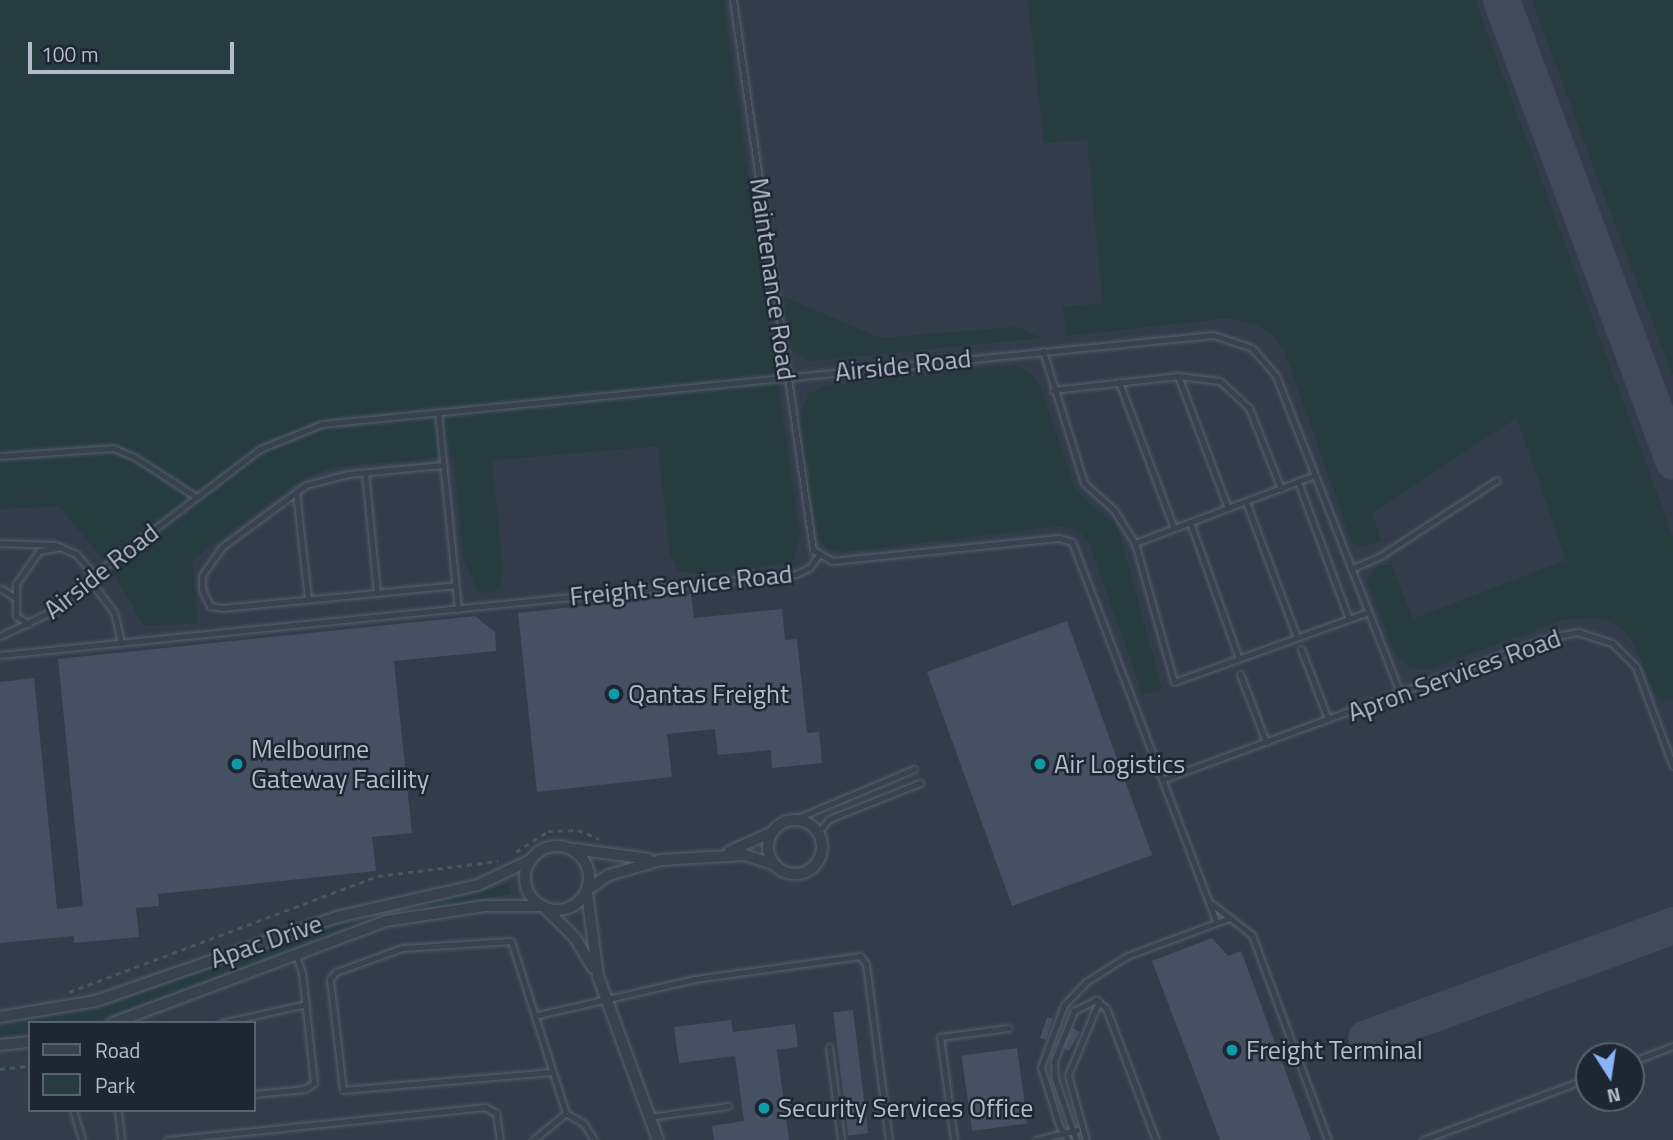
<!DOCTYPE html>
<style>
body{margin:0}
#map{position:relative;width:1673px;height:1140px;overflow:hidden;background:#242f3e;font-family:"Titillium Web",sans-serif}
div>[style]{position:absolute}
.airport>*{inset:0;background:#323c4b}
.green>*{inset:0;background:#263c3f}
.taxiway>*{height:37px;margin:-18.5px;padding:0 18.5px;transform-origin:18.5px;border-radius:18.5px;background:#3f4a5a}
.building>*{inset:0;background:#455162;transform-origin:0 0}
.path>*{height:2.5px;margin-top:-1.25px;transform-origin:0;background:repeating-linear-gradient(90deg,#44595c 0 5px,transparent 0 10px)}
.roads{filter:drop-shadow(0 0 2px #565f6c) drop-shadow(0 0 2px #565f6c)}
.lane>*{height:5px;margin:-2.5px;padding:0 2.5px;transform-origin:2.5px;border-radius:2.5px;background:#38414e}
.street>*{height:10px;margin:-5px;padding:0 5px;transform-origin:5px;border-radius:5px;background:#38414e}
.street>.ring{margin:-5px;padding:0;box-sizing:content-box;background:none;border:10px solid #38414e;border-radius:50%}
.dots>*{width:19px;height:19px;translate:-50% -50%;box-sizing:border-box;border:4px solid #1d2633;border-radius:50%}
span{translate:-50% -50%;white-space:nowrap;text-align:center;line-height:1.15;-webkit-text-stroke:5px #1d2633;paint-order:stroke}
.street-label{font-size:26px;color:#b4bcc9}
.poi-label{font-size:26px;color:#b4bcc9}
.left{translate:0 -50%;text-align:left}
.legend{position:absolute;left:28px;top:1021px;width:228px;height:91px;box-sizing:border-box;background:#1d2633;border:2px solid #59626f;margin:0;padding:9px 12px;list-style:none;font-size:21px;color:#b4bcc9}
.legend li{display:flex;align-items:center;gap:14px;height:35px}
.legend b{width:35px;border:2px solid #59626f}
.north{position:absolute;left:1575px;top:1042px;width:70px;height:70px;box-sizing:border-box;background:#1d2633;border:2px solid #59626f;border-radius:50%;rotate:168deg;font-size:19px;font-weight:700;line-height:28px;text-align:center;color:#b4bcc9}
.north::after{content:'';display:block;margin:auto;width:24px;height:32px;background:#8ab4f8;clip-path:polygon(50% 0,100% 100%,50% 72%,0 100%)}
.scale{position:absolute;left:28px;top:42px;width:206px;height:32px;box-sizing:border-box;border:4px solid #b4bcc9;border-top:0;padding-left:9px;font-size:21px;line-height:24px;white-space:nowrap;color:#b4bcc9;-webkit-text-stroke:5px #1d2633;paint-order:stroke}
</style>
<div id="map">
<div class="airport">
<div style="clip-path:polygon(evenodd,0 0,1673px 0,1673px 1140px,0 1140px,0 0,30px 1023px,254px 1023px,254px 1110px,30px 1110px,30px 1023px,0 0,1589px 1056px,1631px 1056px,1631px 1098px,1589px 1098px,1589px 1056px)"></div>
</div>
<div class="green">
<div style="clip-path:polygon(0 0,723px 0,800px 537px,792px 563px,697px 574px,677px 570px,670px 554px,658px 446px,492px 460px,503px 571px,500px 588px,489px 593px,477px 590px,464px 561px,454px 456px,332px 467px,305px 477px,192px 560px,198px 623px,144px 626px,113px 572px,59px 506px,0 509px)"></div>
<div style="clip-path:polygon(1028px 0,1475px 0,1673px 537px,1673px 699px,1665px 701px,1656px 695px,1630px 637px,1615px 624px,1594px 617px,1563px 620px,1426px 670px,1410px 667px,1396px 655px,1367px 580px,1378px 566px,1392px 565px,1413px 619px,1566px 560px,1517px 418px,1372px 513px,1381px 541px,1361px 547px,1352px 542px,1284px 350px,1270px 333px,1255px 324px,1227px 318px,1066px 336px,1063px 307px,1103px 303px,1087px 140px,1044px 143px)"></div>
<div style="clip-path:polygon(1532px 0,1673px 0,1673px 375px,1605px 198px)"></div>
<div style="clip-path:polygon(784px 297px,880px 338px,1017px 327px,1041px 338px,810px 361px,791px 349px,785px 336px,780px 299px)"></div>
<div style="clip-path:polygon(1015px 365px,1031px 373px,1040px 387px,1076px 490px,1118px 528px,1162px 689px,1143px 695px,1089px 542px,1077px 529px,1061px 526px,843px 552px,827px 548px,817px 538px,797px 423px,809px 393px,826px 386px)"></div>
<div style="clip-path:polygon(509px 884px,511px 894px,389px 914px,95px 1021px,30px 1023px,30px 1035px,0 1038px,0 1025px,108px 1006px,312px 932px)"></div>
</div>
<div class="taxiway">
<div style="left:1501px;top:0;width:492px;rotate:69.5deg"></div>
<div style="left:1366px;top:1038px;width:327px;rotate:-20.2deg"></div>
</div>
<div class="building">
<div style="clip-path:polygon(691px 594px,694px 618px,782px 609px,785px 640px,797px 639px,807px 733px,819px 732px,822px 763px,772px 768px,771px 750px,718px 755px,715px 729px,667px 734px,672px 777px,537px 792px,518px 613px)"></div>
<div style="clip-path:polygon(475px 616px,495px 632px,496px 651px,394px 661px,412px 833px,372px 837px,376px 871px,158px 894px,159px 906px,136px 908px,139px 937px,74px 943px,74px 936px,0 943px,0 682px,34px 678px,57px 909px,83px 906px,58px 659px)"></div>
<div style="left:1067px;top:621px;width:249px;height:149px;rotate:70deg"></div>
<div style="clip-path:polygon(1212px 938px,1228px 956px,1241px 951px,1311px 1140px,1220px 1140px,1152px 961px)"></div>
<div style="left:853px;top:1010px;width:124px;height:20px;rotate:83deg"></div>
<div style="left:1047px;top:1017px;width:6px;height:22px;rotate:18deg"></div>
<div style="clip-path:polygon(731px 1020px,733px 1032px,795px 1024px,798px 1047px,777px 1050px,789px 1140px,714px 1140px,712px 1126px,744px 1121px,735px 1056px,679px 1063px,674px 1027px)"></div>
<div style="left:1073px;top:1028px;width:8px;height:22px;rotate:30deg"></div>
<div style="left:1017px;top:1048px;width:76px;height:56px;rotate:82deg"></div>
</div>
<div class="path">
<div style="left:516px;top:852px;width:38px;rotate:-33deg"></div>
<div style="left:548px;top:831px;width:30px;rotate:-2deg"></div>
<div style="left:578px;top:830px;width:23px;rotate:23deg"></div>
<div style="left:69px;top:992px;width:330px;rotate:-20.6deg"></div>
<div style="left:378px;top:876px;width:121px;rotate:-7.1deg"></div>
<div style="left:0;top:1069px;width:30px;rotate:-6deg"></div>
</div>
<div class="roads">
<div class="lane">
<div style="left:733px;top:0;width:556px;rotate:81.72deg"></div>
<div style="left:813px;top:550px;width:22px;rotate:30deg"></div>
<div style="left:832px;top:561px;width:228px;rotate:-5.8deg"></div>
<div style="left:1059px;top:538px;width:14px;rotate:17deg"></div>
<div style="left:1072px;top:542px;width:406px;rotate:69.2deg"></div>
<div style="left:1043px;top:351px;width:138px;rotate:72.7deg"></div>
<div style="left:1084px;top:483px;width:40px;rotate:42deg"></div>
<div style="left:1114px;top:510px;width:39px;rotate:58deg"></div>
<div style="left:1178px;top:376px;width:141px;rotate:69.3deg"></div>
<div style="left:1119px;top:382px;width:156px;rotate:69.4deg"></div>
<div style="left:1053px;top:390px;width:126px;rotate:-6.4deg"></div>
<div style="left:1178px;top:376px;width:42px;rotate:6.8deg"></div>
<div style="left:1220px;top:381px;width:40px;rotate:43deg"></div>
<div style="left:1249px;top:408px;width:87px;rotate:68.4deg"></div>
<div style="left:438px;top:412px;width:198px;rotate:84.2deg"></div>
<div style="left:0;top:456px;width:113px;rotate:-4deg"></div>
<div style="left:113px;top:448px;width:25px;rotate:23deg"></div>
<div style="left:136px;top:458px;width:72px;rotate:33deg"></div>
<div style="left:443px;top:465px;width:95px;rotate:174.6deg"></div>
<div style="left:348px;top:474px;width:43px;rotate:165.3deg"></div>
<div style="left:306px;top:485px;width:104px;rotate:143.6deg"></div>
<div style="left:222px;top:547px;width:35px;rotate:125deg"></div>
<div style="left:202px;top:576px;width:13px;rotate:90deg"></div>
<div style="left:202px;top:589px;width:19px;rotate:65deg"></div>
<div style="left:210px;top:606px;width:12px;rotate:9deg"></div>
<div style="left:222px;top:608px;width:234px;rotate:-5.6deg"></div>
<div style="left:365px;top:472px;width:121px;rotate:84.3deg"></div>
<div style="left:1315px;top:475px;width:192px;rotate:159.3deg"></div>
<div style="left:1135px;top:543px;width:144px;rotate:74.3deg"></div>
<div style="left:1174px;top:682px;width:206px;rotate:-19.8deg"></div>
<div style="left:1298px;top:482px;width:146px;rotate:69.6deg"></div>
<div style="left:296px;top:492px;width:108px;rotate:83.6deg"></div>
<div style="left:1246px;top:502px;width:145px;rotate:69.4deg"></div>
<div style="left:1190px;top:522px;width:145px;rotate:70.3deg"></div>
<div style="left:0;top:543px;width:55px;rotate:2.1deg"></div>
<div style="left:55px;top:545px;width:23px;rotate:23deg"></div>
<div style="left:76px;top:554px;width:28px;rotate:49deg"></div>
<div style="left:1351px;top:569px;width:34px;rotate:-24deg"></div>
<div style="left:1382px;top:555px;width:137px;rotate:-33.1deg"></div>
<div style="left:89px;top:579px;width:41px;rotate:52.9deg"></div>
<div style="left:114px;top:612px;width:32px;rotate:77deg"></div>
<div style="left:0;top:588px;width:17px;rotate:33deg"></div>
<div style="left:29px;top:624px;width:15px;rotate:-148deg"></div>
<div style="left:16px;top:616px;width:32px;rotate:-90deg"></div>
<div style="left:16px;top:584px;width:40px;rotate:-55.1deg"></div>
<div style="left:39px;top:551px;width:23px;rotate:-10deg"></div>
<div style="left:0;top:636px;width:65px;rotate:-25.4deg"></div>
<div style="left:59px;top:608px;width:48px;rotate:-43.3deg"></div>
<div style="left:94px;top:575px;width:208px;rotate:-37.2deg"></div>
<div style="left:260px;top:449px;width:67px;rotate:-22deg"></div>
<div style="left:322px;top:424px;width:895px;rotate:-5.7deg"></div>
<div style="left:1213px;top:335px;width:41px;rotate:18.4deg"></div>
<div style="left:1252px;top:348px;width:37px;rotate:49deg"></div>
<div style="left:1276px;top:376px;width:340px;rotate:68.6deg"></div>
<div style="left:1301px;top:649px;width:75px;rotate:68.9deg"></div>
<div style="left:0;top:655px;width:800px;rotate:-5.81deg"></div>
<div style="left:796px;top:574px;width:14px;rotate:-25deg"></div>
<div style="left:809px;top:568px;width:15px;rotate:-53deg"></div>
<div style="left:1240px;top:674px;width:73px;rotate:69.1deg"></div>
<div style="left:1164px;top:779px;width:408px;rotate:-20.2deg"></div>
<div style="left:1547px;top:638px;width:32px;rotate:-11deg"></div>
<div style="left:1578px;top:632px;width:36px;rotate:18deg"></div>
<div style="left:1612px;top:643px;width:34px;rotate:45deg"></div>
<div style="left:1636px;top:667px;width:106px;rotate:69.5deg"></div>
<div style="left:788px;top:822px;width:137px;rotate:-22.8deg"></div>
<div style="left:820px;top:839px;width:9px;rotate:-90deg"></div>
<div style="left:820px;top:830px;width:14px;rotate:-51deg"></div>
<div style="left:829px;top:819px;width:98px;rotate:-21.6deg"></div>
<div style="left:1212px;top:904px;width:51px;rotate:37.8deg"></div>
<div style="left:1252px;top:935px;width:219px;rotate:69.7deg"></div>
<div style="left:538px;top:1015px;width:161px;rotate:-12.9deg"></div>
<div style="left:695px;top:979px;width:167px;rotate:-7.9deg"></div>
<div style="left:860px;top:956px;width:10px;rotate:53deg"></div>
<div style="left:866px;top:964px;width:177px;rotate:82.6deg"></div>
<div style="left:222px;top:1023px;width:86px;rotate:-12.7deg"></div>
<div style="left:829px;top:1047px;width:94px;rotate:82.6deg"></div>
<div style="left:1631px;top:1062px;width:45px;rotate:-20.9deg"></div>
<div style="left:552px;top:1072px;width:210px;rotate:175.1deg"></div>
<div style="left:343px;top:1090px;width:112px;rotate:-96.7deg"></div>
<div style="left:330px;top:979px;width:9px;rotate:-49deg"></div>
<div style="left:336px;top:972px;width:70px;rotate:-20deg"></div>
<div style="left:402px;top:948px;width:109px;rotate:-3.7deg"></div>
<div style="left:511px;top:941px;width:181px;rotate:72.3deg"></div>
<div style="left:566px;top:1113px;width:21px;rotate:31deg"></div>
<div style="left:584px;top:1124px;width:19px;rotate:58deg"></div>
<div style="left:254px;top:1094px;width:51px;rotate:-5.6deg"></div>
<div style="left:305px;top:1089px;width:11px;rotate:-34deg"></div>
<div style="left:314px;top:1083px;width:111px;rotate:-96.2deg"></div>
<div style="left:302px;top:973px;width:19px;rotate:-108deg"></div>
<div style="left:73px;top:1110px;width:31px;rotate:73deg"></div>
<div style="left:118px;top:1110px;width:30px;rotate:84deg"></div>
<div style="left:649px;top:1117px;width:80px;rotate:-7.9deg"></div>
<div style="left:167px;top:1140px;width:320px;rotate:-5.9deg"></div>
<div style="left:485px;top:1107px;width:13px;rotate:29deg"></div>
<div style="left:496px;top:1113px;width:27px;rotate:82deg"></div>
<div style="left:533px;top:1140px;width:43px;rotate:-39.3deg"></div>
<div style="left:954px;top:1140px;width:104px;rotate:-97.7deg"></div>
<div style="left:940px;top:1037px;width:69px;rotate:-7.5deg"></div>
<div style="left:1036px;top:1140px;width:42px;rotate:-13.7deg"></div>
<div style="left:1068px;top:1140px;width:17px;rotate:-121deg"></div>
<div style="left:1059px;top:1125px;width:61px;rotate:-107.2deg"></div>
<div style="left:1041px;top:1067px;width:66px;rotate:-69.6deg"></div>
<div style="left:1064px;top:1005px;width:32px;rotate:-46deg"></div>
<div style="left:1086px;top:982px;width:49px;rotate:-32.4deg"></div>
<div style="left:1127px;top:956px;width:109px;rotate:-20.4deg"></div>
<div style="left:1076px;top:1140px;width:65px;rotate:-109deg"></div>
<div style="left:1055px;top:1079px;width:18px;rotate:-93deg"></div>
<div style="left:1054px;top:1061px;width:54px;rotate:-68.2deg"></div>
<div style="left:1074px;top:1011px;width:25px;rotate:-27deg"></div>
<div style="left:1096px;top:1000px;width:13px;rotate:39deg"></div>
<div style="left:1106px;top:1008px;width:141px;rotate:69.3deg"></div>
<div style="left:1086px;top:1140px;width:67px;rotate:-105.5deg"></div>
<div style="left:1068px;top:1075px;width:80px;rotate:-67.3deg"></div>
<div style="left:1423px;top:1140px;width:177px;rotate:-20.5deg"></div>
</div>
<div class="street">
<div class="ring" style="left:768px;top:820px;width:44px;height:44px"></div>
<div class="ring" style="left:525px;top:846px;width:54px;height:54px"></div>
<div style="left:574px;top:849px;width:75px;rotate:7.7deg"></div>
<div style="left:730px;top:851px;width:47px;rotate:-23.8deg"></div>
<div style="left:588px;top:889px;width:25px;rotate:-34deg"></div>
<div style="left:609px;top:875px;width:54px;rotate:-16.1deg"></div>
<div style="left:661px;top:860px;width:84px;rotate:-3.4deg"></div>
<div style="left:745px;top:855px;width:32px;rotate:18deg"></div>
<div style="left:587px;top:893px;width:84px;rotate:82.5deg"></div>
<div style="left:598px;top:976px;width:175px;rotate:69.9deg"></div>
<div style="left:547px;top:910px;width:40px;rotate:45deg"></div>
<div style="left:575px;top:938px;width:35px;rotate:59deg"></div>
<div style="left:0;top:1017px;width:97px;rotate:-9.5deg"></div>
<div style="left:96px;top:1001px;width:255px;rotate:-19.2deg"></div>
<div style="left:337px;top:917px;width:145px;rotate:-12.8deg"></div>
<div style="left:478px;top:885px;width:59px;rotate:-25.3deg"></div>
<div style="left:113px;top:1023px;width:291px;rotate:-20.5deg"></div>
<div style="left:386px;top:921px;width:100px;rotate:-8.6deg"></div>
<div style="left:485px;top:906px;width:57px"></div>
<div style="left:0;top:1045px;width:30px;rotate:-6deg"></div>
</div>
</div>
<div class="dots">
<div style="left:614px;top:694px;background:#0f9aa8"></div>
<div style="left:237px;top:764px;background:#0f9aa8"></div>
<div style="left:1040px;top:764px;background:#0f9aa8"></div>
<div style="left:1232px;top:1050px;background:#0f9aa8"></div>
<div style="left:764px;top:1108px;background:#0f9aa8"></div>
</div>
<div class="street-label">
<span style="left:773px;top:279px;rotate:82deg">Maintenance Road</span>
<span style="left:903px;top:365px;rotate:-6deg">Airside Road</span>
<span style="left:101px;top:571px;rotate:-38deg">Airside Road</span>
<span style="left:681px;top:585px;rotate:-6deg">Freight Service Road</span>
<span style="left:1454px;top:675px;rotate:-20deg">Apron Services Road</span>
<span style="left:266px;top:941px;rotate:-19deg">Apac Drive</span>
</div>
<div class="poi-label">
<span class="left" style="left:628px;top:694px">Qantas Freight</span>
<span class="left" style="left:251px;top:764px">Melbourne<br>Gateway Facility</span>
<span class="left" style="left:1054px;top:764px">Air Logistics</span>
<span class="left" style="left:1246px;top:1050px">Freight Terminal</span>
<span class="left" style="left:778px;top:1108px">Security Services Office</span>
</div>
<ul class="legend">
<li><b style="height:9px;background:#38414e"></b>Road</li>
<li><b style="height:19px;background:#263c3f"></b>Park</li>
</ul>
<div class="north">N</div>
<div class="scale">100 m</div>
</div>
